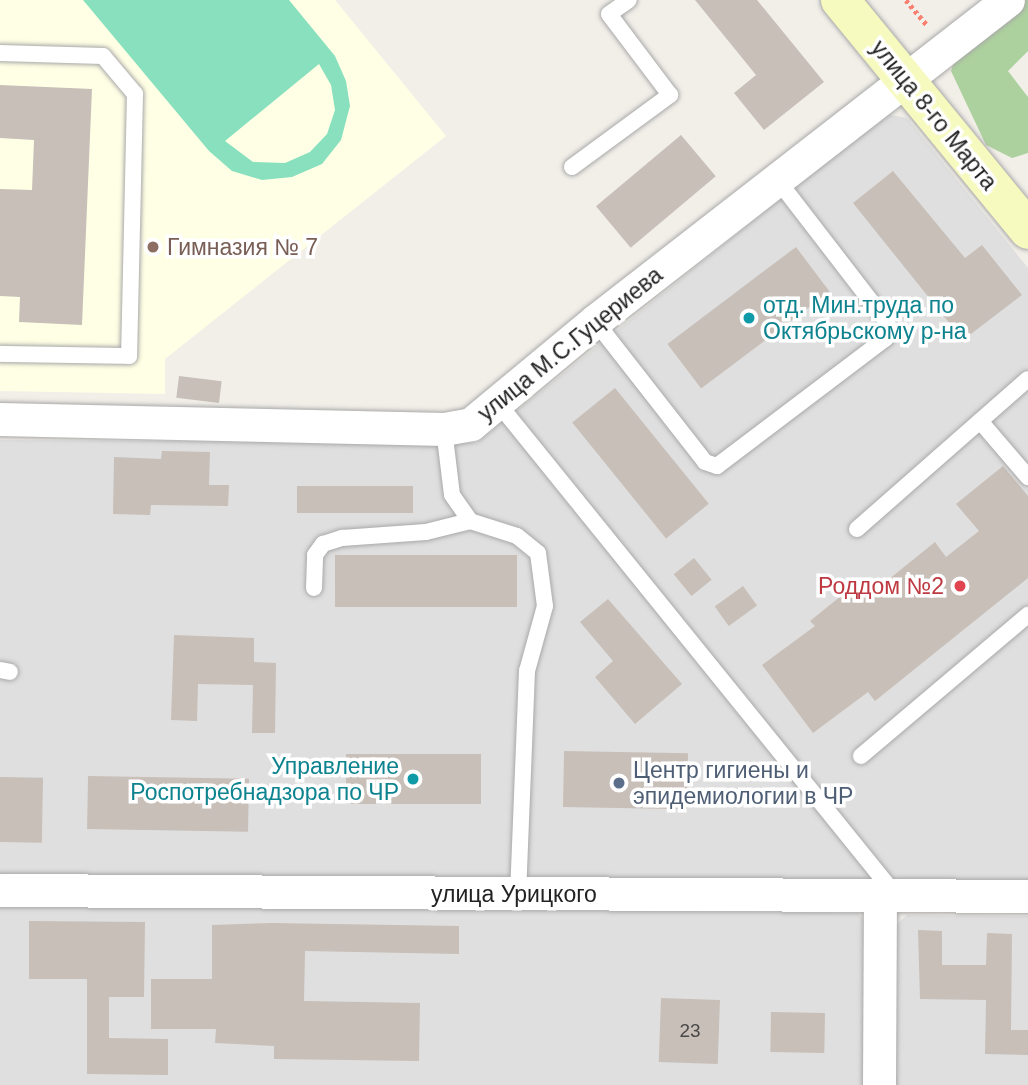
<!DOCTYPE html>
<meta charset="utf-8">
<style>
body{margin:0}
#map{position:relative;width:1028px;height:1085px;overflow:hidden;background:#f2efe9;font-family:Arial,sans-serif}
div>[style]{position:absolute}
.residential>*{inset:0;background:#e0dfdf}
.education>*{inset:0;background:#ffffe5}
.forest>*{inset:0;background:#add19e}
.pitch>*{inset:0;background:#88e0be}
.building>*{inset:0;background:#c7bfb8;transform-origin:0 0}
.path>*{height:4.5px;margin-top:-2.25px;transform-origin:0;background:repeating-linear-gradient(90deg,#fa8072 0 3.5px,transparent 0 7px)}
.roads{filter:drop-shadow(0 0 2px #a9a9a9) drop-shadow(0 0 2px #a9a9a9)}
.lane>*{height:16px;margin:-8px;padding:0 8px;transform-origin:8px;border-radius:8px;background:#fff}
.street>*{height:33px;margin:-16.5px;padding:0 16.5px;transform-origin:16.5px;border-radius:16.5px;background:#fff}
.secondary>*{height:38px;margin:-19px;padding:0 19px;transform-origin:19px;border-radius:19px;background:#f7fabf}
.dots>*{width:19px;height:19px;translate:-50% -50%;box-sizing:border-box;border:4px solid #fff;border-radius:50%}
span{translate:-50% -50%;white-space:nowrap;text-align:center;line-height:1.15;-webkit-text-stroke:7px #fff;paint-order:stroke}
.number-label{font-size:19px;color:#4b4948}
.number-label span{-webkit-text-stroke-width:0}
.street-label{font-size:23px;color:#222}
.education-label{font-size:23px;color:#785e54}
.left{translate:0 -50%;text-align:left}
.culture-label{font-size:23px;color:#0d838f}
.right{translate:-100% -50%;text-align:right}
.health-label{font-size:23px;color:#be3a42}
.service-label{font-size:23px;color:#4e5e75}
</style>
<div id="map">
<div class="residential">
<div style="clip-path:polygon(886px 114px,907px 118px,1028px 268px,1028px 882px,0 878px,0 440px,477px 443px)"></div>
<div style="clip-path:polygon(0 905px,858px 913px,865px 922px,864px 1085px,0 1085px)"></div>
<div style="clip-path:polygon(907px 915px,1028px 916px,1028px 1085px,892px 1085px,893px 928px)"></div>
</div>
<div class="education">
<div style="clip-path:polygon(0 0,335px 0,446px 136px,165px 359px,165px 394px,0 391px)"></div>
</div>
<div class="forest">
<div style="clip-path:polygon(1024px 0,1028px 0,1028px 51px,1008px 71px,1028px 97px,1028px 153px,1012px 158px,986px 145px,951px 71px,956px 56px)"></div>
</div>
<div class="pitch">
<div style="clip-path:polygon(evenodd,83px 0,289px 0,335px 56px,346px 81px,350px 106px,341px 140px,322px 164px,292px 177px,262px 180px,232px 171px,209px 151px,83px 0,319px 64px,331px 85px,335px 110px,327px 134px,310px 152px,285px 163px,253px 162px,225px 141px,319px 64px)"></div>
</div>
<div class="building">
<div style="clip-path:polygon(695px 0,757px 0,824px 82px,764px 130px,734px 93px,756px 75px)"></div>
<div style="clip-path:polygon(0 85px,92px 89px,82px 325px,19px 322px,20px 297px,0 296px,0 189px,32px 190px,34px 140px,0 138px)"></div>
<div style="left:681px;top:135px;width:54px;height:111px;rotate:50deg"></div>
<div style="clip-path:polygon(893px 171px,965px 258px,982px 245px,1022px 295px,963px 340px,853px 203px)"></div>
<div style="left:796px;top:247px;width:56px;height:161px;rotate:53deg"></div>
<div style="left:179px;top:376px;width:43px;height:22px;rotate:7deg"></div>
<div style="left:615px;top:388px;width:149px;height:55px;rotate:51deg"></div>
<div style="clip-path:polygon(162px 451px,210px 452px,209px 485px,229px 485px,228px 506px,151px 505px,150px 515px,113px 514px,114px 457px,161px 459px)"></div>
<div style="clip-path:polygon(1003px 466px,1028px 496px,1028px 578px,875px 701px,868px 692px,813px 733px,762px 665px,815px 626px,810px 621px,857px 583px,868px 596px,935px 542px,946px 557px,979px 531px,956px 504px)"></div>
<div style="left:297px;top:486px;width:116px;height:27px"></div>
<div style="left:335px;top:555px;width:182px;height:52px"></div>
<div style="left:694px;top:558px;width:28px;height:26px;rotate:51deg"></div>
<div style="left:743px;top:586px;width:24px;height:35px;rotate:54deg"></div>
<div style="clip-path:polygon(608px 599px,682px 684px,635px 724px,595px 677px,613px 661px,580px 622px)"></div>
<div style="clip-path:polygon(174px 635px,254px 638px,254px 662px,276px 663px,275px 733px,252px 733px,253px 685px,198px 684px,197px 721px,171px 720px)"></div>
<div style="left:564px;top:751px;width:124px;height:56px;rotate:1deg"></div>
<div style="left:346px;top:754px;width:135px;height:50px"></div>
<div style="left:88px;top:776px;width:161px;height:53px;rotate:1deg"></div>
<div style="left:0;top:777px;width:43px;height:65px;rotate:1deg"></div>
<div style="clip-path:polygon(29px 921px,145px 922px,144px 997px,109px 997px,109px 1038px,168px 1039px,168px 1075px,87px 1074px,87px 979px,29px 979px)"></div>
<div style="clip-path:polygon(272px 923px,459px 926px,459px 954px,305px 951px,304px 1001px,420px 1003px,419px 1061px,274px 1059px,274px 1046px,215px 1043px,216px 1029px,151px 1029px,151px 979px,212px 979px,212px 925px)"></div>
<div style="clip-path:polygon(918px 930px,942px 931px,942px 965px,986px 965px,987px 933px,1012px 934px,1011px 1030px,1028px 1030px,1028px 1055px,985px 1054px,986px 1000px,920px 999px)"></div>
<div style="left:661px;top:998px;width:59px;height:64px;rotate:2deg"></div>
<div style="left:771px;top:1012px;width:54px;height:40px;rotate:1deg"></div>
</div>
<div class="path">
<div style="left:906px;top:0;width:34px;rotate:50deg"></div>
</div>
<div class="roads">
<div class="lane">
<div style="left:0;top:53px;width:103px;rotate:1.7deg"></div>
<div style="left:103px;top:56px;width:50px;rotate:49.9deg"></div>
<div style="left:135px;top:94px;width:262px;rotate:91.3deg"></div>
<div style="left:129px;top:356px;width:129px;rotate:-179.1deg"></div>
<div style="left:572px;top:167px;width:122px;rotate:-36.3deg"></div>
<div style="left:670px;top:95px;width:101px;rotate:-127deg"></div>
<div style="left:609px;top:14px;width:24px;rotate:-35deg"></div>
<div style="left:595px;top:321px;width:179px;rotate:52deg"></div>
<div style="left:705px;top:462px;width:13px;rotate:18deg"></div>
<div style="left:717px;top:466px;width:211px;rotate:-37.1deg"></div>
<div style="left:885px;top:339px;width:6px;rotate:-51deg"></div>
<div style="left:889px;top:334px;width:12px;rotate:-99deg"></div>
<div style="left:887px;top:322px;width:180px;rotate:-127.6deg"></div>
<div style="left:497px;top:402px;width:631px;rotate:51.04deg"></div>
<div style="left:980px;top:421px;width:74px;rotate:49.4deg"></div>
<div style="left:444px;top:429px;width:66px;rotate:83.1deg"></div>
<div style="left:452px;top:495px;width:32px;rotate:55deg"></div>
<div style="left:470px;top:521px;width:49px;rotate:17.7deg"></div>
<div style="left:517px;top:536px;width:27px;rotate:39deg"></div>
<div style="left:538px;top:553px;width:53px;rotate:82.5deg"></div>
<div style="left:545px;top:606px;width:67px;rotate:105.5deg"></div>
<div style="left:527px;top:671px;width:223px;rotate:92.3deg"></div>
<div style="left:857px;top:529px;width:227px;rotate:-41.3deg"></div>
<div style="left:314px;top:588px;width:33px;rotate:-88deg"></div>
<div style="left:315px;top:555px;width:14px;rotate:-54deg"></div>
<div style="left:323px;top:544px;width:20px;rotate:-18deg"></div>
<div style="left:342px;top:538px;width:84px;rotate:-4.1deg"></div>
<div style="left:426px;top:532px;width:45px;rotate:-14deg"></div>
<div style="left:0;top:670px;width:10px;rotate:11deg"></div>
<div style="left:861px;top:756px;width:219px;rotate:-40.2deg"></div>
</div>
<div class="street">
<div style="left:0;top:419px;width:444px;rotate:1.3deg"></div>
<div style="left:444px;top:429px;width:27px;rotate:-10deg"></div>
<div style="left:471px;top:424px;width:161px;rotate:-39.7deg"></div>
<div style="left:595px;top:321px;width:523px;rotate:-37.86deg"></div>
<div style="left:0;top:890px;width:1028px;rotate:0.33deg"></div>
<div style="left:879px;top:1085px;width:188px;rotate:-89.7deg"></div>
</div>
<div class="secondary">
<div style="left:840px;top:0;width:297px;rotate:50.7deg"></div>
</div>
</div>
<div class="dots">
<div style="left:153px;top:247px;background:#8d6e63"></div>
<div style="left:749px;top:318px;background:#0f9aa8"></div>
<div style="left:960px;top:586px;background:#e0444e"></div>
<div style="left:413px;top:779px;background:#0f9aa8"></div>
<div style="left:619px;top:783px;background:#5c6f8a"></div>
</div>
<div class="number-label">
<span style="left:690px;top:1031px">23</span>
</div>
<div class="street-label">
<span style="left:934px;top:115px;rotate:51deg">улица 8-го Марта</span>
<span style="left:570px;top:344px;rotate:-39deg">улица М.С.Гуцериева</span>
<span style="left:514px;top:894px">улица Урицкого</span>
</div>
<div class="education-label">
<span class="left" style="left:167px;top:247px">Гимназия № 7</span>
</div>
<div class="culture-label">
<span class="left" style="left:763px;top:318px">отд. Мин.труда по<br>Октябрьскому р-на</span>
<span class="right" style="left:399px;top:779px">Управление<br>Роспотребнадзора по ЧР</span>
</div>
<div class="health-label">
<span class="right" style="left:944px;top:586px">Роддом №2</span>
</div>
<div class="service-label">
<span class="left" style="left:633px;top:783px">Центр гигиены и<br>эпидемиологии в ЧР</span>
</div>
</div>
